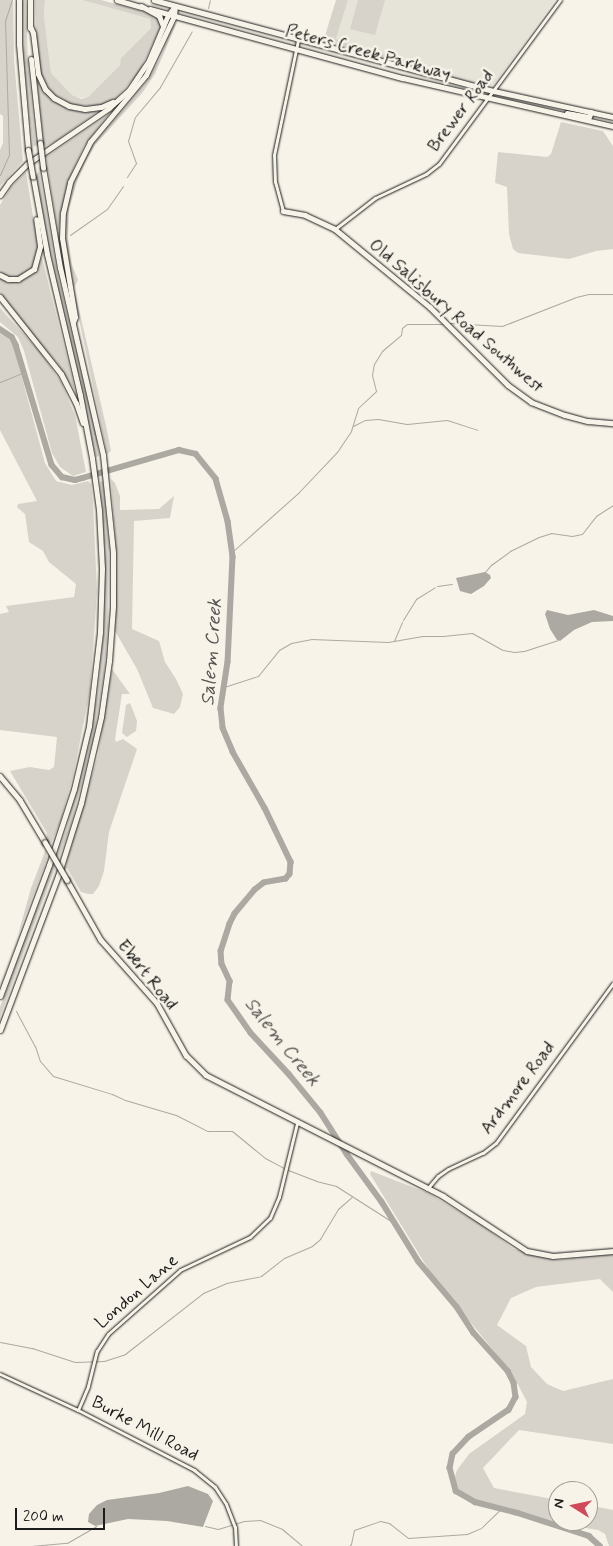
<!DOCTYPE html>
<style>
body{margin:0}
#map{position:relative;width:613px;height:1546px;overflow:hidden;background:#f7f3e8;font-family:Mynerve,sans-serif}
div>[style]{position:absolute}
.built>*{inset:0;background:#e6e3d9}
.green>*{inset:0;background:#d7d3cb}
.water>*{inset:0;background:#aca9a2}
.stream>*{height:1px;margin:-0.5px;padding:0 0.5px;transform-origin:0.5px;border-radius:0.5px;background:#aca9a2}
.river>*{height:5.5px;margin:-2.75px;padding:0 2.75px;transform-origin:2.75px;border-radius:2.75px;background:#aca9a2}
.roads{filter:drop-shadow(0 0 1px #1c1c1c) drop-shadow(0 0 1px #1c1c1c)}
.minor>*{height:3px;margin:-1.5px;padding:0 1.5px;transform-origin:1.5px;border-radius:1.5px;background:#f7f3e8}
.major>*{height:4.5px;margin:-2.25px;padding:0 2.25px;transform-origin:2.25px;border-radius:2.25px;background:#f7f3e8}
.highway>*{height:5px;margin:-2.5px;padding:0 2.5px;transform-origin:2.5px;border-radius:2.5px;background:#f7f3e8}
.bridges{filter:drop-shadow(0 0 1px #1c1c1c) drop-shadow(0 0 1px #1c1c1c)}
.major-bridge>*{height:4.5px;margin:-2.25px;padding:0 2.25px;transform-origin:2.25px;border-radius:2.25px;background:#f7f3e8}
.highway-bridge>*{height:5px;margin:-2.5px;padding:0 2.5px;transform-origin:2.5px;border-radius:2.5px;background:#f7f3e8}
span{translate:-50% -50%;white-space:nowrap;text-align:center;line-height:1.15;-webkit-text-stroke:5px #f7f3e8;paint-order:stroke}
.street-label{font-size:18px;color:#1c1c1c}
.water-label{font-size:19px;color:#565452;font-style:italic}
.north{position:absolute;left:548px;top:1481px;width:50px;height:50px;box-sizing:border-box;background:#f7f3e8;border:1px solid #9f9d96;border-radius:50%;rotate:280deg;font-size:14px;font-weight:700;line-height:20px;text-align:center;color:#1c1c1c}
.north::after{content:'';display:block;margin:auto;width:18px;height:22px;background:#d1495b;clip-path:polygon(50% 0,100% 100%,50% 72%,0 100%)}
.scale{position:absolute;left:15px;top:1508px;width:90px;height:22px;box-sizing:border-box;border:2px solid #1c1c1c;border-top:0;padding-left:6px;font-size:15px;line-height:18px;white-space:nowrap;color:#1c1c1c;-webkit-text-stroke:4px #f7f3e8;paint-order:stroke}
</style>
<div id="map">
<div class="built">
<div style="clip-path:polygon(45px 0,82px 0,150px 19px,151px 28px,123px 56px,120px 65px,88px 97px,78px 98px,72px 95px,51px 73px,44px 16px)"></div>
<div style="clip-path:polygon(348px 0,555px 0,494px 84px,488px 87px,410px 66px,404px 60px,336px 39px)"></div>
</div>
<div class="green">
<div style="clip-path:polygon(0 0,13px 0,14px 60px,23px 161px,0 186px,0 150px,3px 143px,3px 116px,0 114px)"></div>
<div style="clip-path:polygon(22px 0,26px 0,28px 64px,36px 145px,33px 147px,23px 55px)"></div>
<div style="clip-path:polygon(35px 0,45px 0,44px 16px,51px 73px,72px 95px,81px 99px,88px 97px,120px 65px,121px 58px,151px 28px,150px 19px,82px 0,101px 0,152px 14px,161px 20px,160px 28px,138px 74px,116px 98px,100px 106px,73px 105px,52px 93px,40px 74px,36px 55px)"></div>
<div style="clip-path:polygon(336px 0,348px 0,336px 39px,404px 60px,410px 66px,323px 42px)"></div>
<div style="clip-path:polygon(358px 0,385px 0,375px 35px,350px 29px)"></div>
<div style="clip-path:polygon(177px 22px,155px 74px,143px 92px,95px 145px,86px 161px,78px 179px,69px 208px,68px 238px,72px 265px,78px 280px,74px 288px,107px 430px,111px 451px,107px 454px,69px 271px,65px 241px,66px 215px,71px 188px,90px 148px,146px 82px,160px 58px,172px 28px)"></div>
<div style="clip-path:polygon(37px 80px,57px 102px,97px 112px,56px 141px,44px 147px)"></div>
<div style="clip-path:polygon(109px 114px,84px 146px,72px 172px,64px 198px,58px 233px,46px 157px)"></div>
<div style="clip-path:polygon(561px 122px,603px 131px,613px 146px,613px 249px,596px 251px,569px 259px,518px 253px,513px 249px,509px 234px,507px 187px,495px 183px,498px 152px,547px 157px,551px 154px)"></div>
<div style="clip-path:polygon(39px 171px,57px 270px,96px 434px,99px 456px,96px 457px,46px 235px,36px 175px)"></div>
<div style="clip-path:polygon(26px 172px,38px 248px,32px 268px,20px 277px,8px 277px,0 272px,0 205px,12px 186px)"></div>
<div style="clip-path:polygon(41px 258px,42px 258px,75px 390px,56px 362px,17px 318px,0 294px,0 277px,24px 279px,33px 272px)"></div>
<div style="clip-path:polygon(0 308px,40px 352px,61px 382px,75px 415px,86px 472px,73px 476px,60px 467px,52px 453px,24px 351px,18px 337px,0 322px)"></div>
<div style="clip-path:polygon(0 333px,7px 336px,14px 348px,45px 463px,56px 481px,72px 485px,88px 481px,91px 484px,93px 502px,97px 592px,90px 691px,73px 776px,60px 822px,50px 846px,46px 840px,47px 833px,10px 771px,30px 767px,49px 770px,54px 767px,57px 737px,0 730px,0 614px,9px 612px,6px 606px,74px 597px,76px 584px,49px 562px,43px 551px,29px 542px,25px 514px,17px 507px,18px 504px,37px 501px,0 430px)"></div>
<div style="clip-path:polygon(111px 479px,115px 483px,120px 496px,120px 510px,159px 509px,174px 496px,170px 518px,134px 521px,132px 629px,159px 641px,165px 662px,176px 679px,183px 694px,180px 707px,174px 714px,153px 708px,137px 669px,115px 631px,117px 561px)"></div>
<div style="clip-path:polygon(103px 481px,109px 546px,108px 628px,104px 674px,93px 741px,70px 828px,0 1017px,0 1007px,66px 830px,89px 744px,98px 688px,104px 629px,105px 555px,100px 482px)"></div>
<div style="clip-path:polygon(112px 669px,130px 694px,122px 694px,115px 739px,116px 742px,123px 739px,137px 749px,109px 832px,104px 871px,99px 886px,93px 894px,88px 894px,81px 892px,67px 868px,64px 871px,98px 755px)"></div>
<div style="clip-path:polygon(130px 703px,137px 721px,136px 731px,127px 737px,122px 733px,126px 705px)"></div>
<div style="clip-path:polygon(46px 849px,47px 859px,18px 935px,31px 888px)"></div>
<div style="clip-path:polygon(371px 1171px,428px 1193px,480px 1224px,514px 1249px,558px 1260px,613px 1253px,613px 1292px,600px 1279px,536px 1287px,511px 1298px,497px 1325px,526px 1346px,531px 1367px,547px 1384px,563px 1391px,613px 1379px,613px 1444px,519px 1430px,483px 1468px,494px 1488px,558px 1500px,558px 1521px,588px 1521px,588px 1505px,613px 1510px,613px 1546px,609px 1546px,605px 1534px,598px 1530px,548px 1522px,476px 1500px,464px 1495px,457px 1488px,454px 1479px,457px 1470px,469px 1454px,525px 1414px,527px 1402px,513px 1375px,430px 1272px,370px 1174px)"></div>
</div>
<div class="water">
<div style="clip-path:polygon(485px 572px,490px 575px,491px 578px,484px 586px,471px 594px,460px 591px,456px 578px)"></div>
<div style="clip-path:polygon(547px 610px,568px 615px,594px 610px,613px 616px,613px 621px,592px 622px,574px 630px,560px 641px,557px 640px,550px 629px,545px 614px)"></div>
<div style="clip-path:polygon(188px 1486px,208px 1494px,213px 1501px,203px 1527px,167px 1521px,128px 1519px,95px 1526px,88px 1522px,89px 1514px,97px 1505px,107px 1500px,159px 1493px)"></div>
</div>
<div class="stream">
<div style="left:208px;top:8px;width:8px;rotate:-76deg"></div>
<div style="left:0;top:175px;width:22px;rotate:-66deg"></div>
<div style="left:9px;top:155px;width:134px;rotate:-91.7deg"></div>
<div style="left:5px;top:21px;width:22px;rotate:-72deg"></div>
<div style="left:127px;top:177px;width:17px;rotate:-57deg"></div>
<div style="left:136px;top:163px;width:23px;rotate:-110deg"></div>
<div style="left:128px;top:141px;width:25px;rotate:-74deg"></div>
<div style="left:135px;top:117px;width:39px;rotate:-50deg"></div>
<div style="left:160px;top:87px;width:64px;rotate:-60.3deg"></div>
<div style="left:70px;top:235px;width:45px;rotate:-35.1deg"></div>
<div style="left:107px;top:209px;width:28px;rotate:-55deg"></div>
<div style="left:450px;top:323px;width:52px;rotate:3.3deg"></div>
<div style="left:502px;top:326px;width:79px;rotate:-21.4deg"></div>
<div style="left:576px;top:297px;width:13px;rotate:-13deg"></div>
<div style="left:589px;top:294px;width:24px"></div>
<div style="left:0;top:382px;width:27px;rotate:-22deg"></div>
<div style="left:353px;top:426px;width:13px;rotate:-27deg"></div>
<div style="left:365px;top:420px;width:13px;rotate:-4deg"></div>
<div style="left:378px;top:419px;width:29px;rotate:10deg"></div>
<div style="left:407px;top:424px;width:40px;rotate:-5.7deg"></div>
<div style="left:447px;top:420px;width:32px;rotate:18deg"></div>
<div style="left:232px;top:552px;width:90px;rotate:-41.8deg"></div>
<div style="left:299px;top:492px;width:55px;rotate:-46.5deg"></div>
<div style="left:337px;top:452px;width:25px;rotate:-56deg"></div>
<div style="left:351px;top:431px;width:24px;rotate:-73deg"></div>
<div style="left:358px;top:408px;width:25px;rotate:-43deg"></div>
<div style="left:376px;top:391px;width:16px;rotate:-104deg"></div>
<div style="left:372px;top:375px;width:11px;rotate:-80deg"></div>
<div style="left:374px;top:364px;width:15px;rotate:-58deg"></div>
<div style="left:382px;top:351px;width:25px;rotate:-40deg"></div>
<div style="left:401px;top:335px;width:7px;rotate:-82deg"></div>
<div style="left:402px;top:328px;width:6px;rotate:-39deg"></div>
<div style="left:407px;top:324px;width:39px"></div>
<div style="left:484px;top:573px;width:11px;rotate:-49deg"></div>
<div style="left:491px;top:565px;width:24px;rotate:-36deg"></div>
<div style="left:510px;top:551px;width:32px;rotate:-26deg"></div>
<div style="left:539px;top:537px;width:13px;rotate:-18deg"></div>
<div style="left:551px;top:533px;width:21px;rotate:8deg"></div>
<div style="left:572px;top:536px;width:10px;rotate:-11deg"></div>
<div style="left:582px;top:534px;width:23px;rotate:-52deg"></div>
<div style="left:596px;top:516px;width:20px;rotate:-33deg"></div>
<div style="left:437px;top:586px;width:15px;rotate:-8deg"></div>
<div style="left:403px;top:620px;width:25px;rotate:-58deg"></div>
<div style="left:416px;top:599px;width:22px;rotate:-32deg"></div>
<div style="left:394px;top:641px;width:21px;rotate:-67deg"></div>
<div style="left:224px;top:687px;width:36px;rotate:-18deg"></div>
<div style="left:258px;top:676px;width:33px;rotate:-51deg"></div>
<div style="left:279px;top:650px;width:14px;rotate:-30deg"></div>
<div style="left:291px;top:643px;width:20px;rotate:-11deg"></div>
<div style="left:311px;top:639px;width:77px;rotate:2.2deg"></div>
<div style="left:388px;top:642px;width:35px;rotate:-10deg"></div>
<div style="left:422px;top:636px;width:21px"></div>
<div style="left:443px;top:636px;width:29px;rotate:-6deg"></div>
<div style="left:472px;top:633px;width:35px;rotate:29deg"></div>
<div style="left:503px;top:650px;width:11px;rotate:10deg"></div>
<div style="left:514px;top:652px;width:10px;rotate:-6deg"></div>
<div style="left:524px;top:651px;width:35px;rotate:-18deg"></div>
<div style="left:16px;top:1011px;width:40px;rotate:62deg"></div>
<div style="left:35px;top:1046px;width:16px;rotate:72deg"></div>
<div style="left:40px;top:1061px;width:20px;rotate:49deg"></div>
<div style="left:53px;top:1076px;width:62px;rotate:17deg"></div>
<div style="left:112px;top:1094px;width:14px;rotate:25deg"></div>
<div style="left:125px;top:1100px;width:53px;rotate:16.4deg"></div>
<div style="left:176px;top:1115px;width:36px;rotate:27deg"></div>
<div style="left:208px;top:1131px;width:24px"></div>
<div style="left:232px;top:1131px;width:43px;rotate:39.3deg"></div>
<div style="left:265px;top:1158px;width:21px;rotate:28deg"></div>
<div style="left:288px;top:1170px;width:30px;rotate:21deg"></div>
<div style="left:316px;top:1181px;width:21px;rotate:14deg"></div>
<div style="left:336px;top:1186px;width:72px;rotate:32.6deg"></div>
<div style="left:0;top:1342px;width:33px;rotate:11deg"></div>
<div style="left:32px;top:1348px;width:45px;rotate:18deg"></div>
<div style="left:75px;top:1362px;width:29px;rotate:-2deg"></div>
<div style="left:104px;top:1361px;width:22px;rotate:-18deg"></div>
<div style="left:125px;top:1354px;width:99px;rotate:-38deg"></div>
<div style="left:203px;top:1293px;width:25px;rotate:-23deg"></div>
<div style="left:226px;top:1283px;width:36px;rotate:-11deg"></div>
<div style="left:261px;top:1276px;width:29px;rotate:-38deg"></div>
<div style="left:284px;top:1258px;width:30px;rotate:-23deg"></div>
<div style="left:312px;top:1246px;width:11px;rotate:-41deg"></div>
<div style="left:320px;top:1239px;width:35px;rotate:-59deg"></div>
<div style="left:338px;top:1209px;width:18px;rotate:-41deg"></div>
<div style="left:205px;top:1526px;width:13px;rotate:13deg"></div>
<div style="left:218px;top:1529px;width:28px;rotate:-17deg"></div>
<div style="left:245px;top:1521px;width:15px;rotate:-4deg"></div>
<div style="left:260px;top:1520px;width:24px;rotate:22deg"></div>
<div style="left:282px;top:1529px;width:26px;rotate:40deg"></div>
<div style="left:31px;top:1546px;width:36px;rotate:-5deg"></div>
<div style="left:67px;top:1543px;width:34px;rotate:-30deg"></div>
<div style="left:349px;top:1546px;width:3px;rotate:-45deg"></div>
<div style="left:351px;top:1544px;width:14px;rotate:-78deg"></div>
<div style="left:354px;top:1530px;width:28px;rotate:-19deg"></div>
<div style="left:380px;top:1521px;width:9px;rotate:13deg"></div>
<div style="left:389px;top:1523px;width:24px;rotate:38deg"></div>
<div style="left:408px;top:1538px;width:59px;rotate:-3.9deg"></div>
<div style="left:467px;top:1534px;width:15px;rotate:-23deg"></div>
<div style="left:481px;top:1528px;width:28px;rotate:-44deg"></div>
</div>
<div class="river">
<div style="left:0;top:329px;width:14px;rotate:34deg"></div>
<div style="left:12px;top:337px;width:9px;rotate:63deg"></div>
<div style="left:16px;top:345px;width:125px;rotate:73.3deg"></div>
<div style="left:52px;top:465px;width:16px;rotate:50deg"></div>
<div style="left:62px;top:477px;width:13px;rotate:13deg"></div>
<div style="left:75px;top:480px;width:8px;rotate:-14deg"></div>
<div style="left:83px;top:478px;width:100px;rotate:-16.3deg"></div>
<div style="left:179px;top:450px;width:17px;rotate:13deg"></div>
<div style="left:196px;top:454px;width:32px;rotate:51deg"></div>
<div style="left:216px;top:479px;width:44px;rotate:74.1deg"></div>
<div style="left:228px;top:521px;width:36px;rotate:82deg"></div>
<div style="left:233px;top:557px;width:105px;rotate:92.7deg"></div>
<div style="left:228px;top:662px;width:47px;rotate:98.7deg"></div>
<div style="left:221px;top:708px;width:20px;rotate:84deg"></div>
<div style="left:223px;top:728px;width:26px;rotate:67deg"></div>
<div style="left:233px;top:752px;width:64px;rotate:60.3deg"></div>
<div style="left:265px;top:808px;width:60px;rotate:64.3deg"></div>
<div style="left:291px;top:862px;width:12px;rotate:95deg"></div>
<div style="left:290px;top:874px;width:6px;rotate:129deg"></div>
<div style="left:286px;top:879px;width:22px;rotate:170deg"></div>
<div style="left:264px;top:883px;width:11px;rotate:142deg"></div>
<div style="left:255px;top:890px;width:31px;rotate:130deg"></div>
<div style="left:235px;top:914px;width:11px;rotate:117deg"></div>
<div style="left:230px;top:924px;width:28px;rotate:108deg"></div>
<div style="left:221px;top:951px;width:13px;rotate:86deg"></div>
<div style="left:222px;top:964px;width:19px;rotate:65deg"></div>
<div style="left:230px;top:981px;width:19px;rotate:96deg"></div>
<div style="left:228px;top:1000px;width:40px;rotate:55.1deg"></div>
<div style="left:251px;top:1033px;width:56px;rotate:47.2deg"></div>
<div style="left:289px;top:1074px;width:50px;rotate:50.6deg"></div>
<div style="left:321px;top:1113px;width:49px;rotate:57.6deg"></div>
<div style="left:347px;top:1154px;width:59px;rotate:53.9deg"></div>
<div style="left:382px;top:1202px;width:70px;rotate:58.3deg"></div>
<div style="left:419px;top:1262px;width:59px;rotate:49.8deg"></div>
<div style="left:457px;top:1307px;width:31px;rotate:57deg"></div>
<div style="left:474px;top:1333px;width:51px;rotate:48.2deg"></div>
<div style="left:508px;top:1371px;width:13px;rotate:63deg"></div>
<div style="left:514px;top:1383px;width:14px;rotate:82deg"></div>
<div style="left:516px;top:1397px;width:15px;rotate:118deg"></div>
<div style="left:509px;top:1410px;width:48px;rotate:146deg"></div>
<div style="left:469px;top:1437px;width:23px;rotate:133deg"></div>
<div style="left:453px;top:1454px;width:14px;rotate:102deg"></div>
<div style="left:450px;top:1468px;width:24px;rotate:75deg"></div>
<div style="left:456px;top:1491px;width:22px;rotate:30deg"></div>
<div style="left:475px;top:1502px;width:44px;rotate:14.3deg"></div>
<div style="left:518px;top:1513px;width:75px;rotate:17.9deg"></div>
<div style="left:589px;top:1536px;width:15px;rotate:42deg"></div>
</div>
<div class="roads">
<div class="minor">
<div style="left:283px;top:211px;width:30px;rotate:-105deg"></div>
<div style="left:275px;top:182px;width:27px;rotate:-92deg"></div>
<div style="left:274px;top:155px;width:117px;rotate:-78.2deg"></div>
<div style="left:335px;top:229px;width:51px;rotate:-37.8deg"></div>
<div style="left:375px;top:198px;width:56px;rotate:-25.2deg"></div>
<div style="left:426px;top:174px;width:16px;rotate:-38deg"></div>
<div style="left:439px;top:164px;width:204px;rotate:-53.6deg"></div>
<div style="left:427px;top:1189px;width:17px;rotate:-50deg"></div>
<div style="left:438px;top:1176px;width:12px;rotate:-35deg"></div>
<div style="left:448px;top:1169px;width:38px;rotate:-25deg"></div>
<div style="left:483px;top:1153px;width:16px;rotate:-38deg"></div>
<div style="left:496px;top:1143px;width:198px;rotate:-53.8deg"></div>
<div style="left:0;top:1374px;width:86px;rotate:24.8deg"></div>
<div style="left:78px;top:1410px;width:131px;rotate:27.3deg"></div>
<div style="left:194px;top:1470px;width:27px;rotate:39deg"></div>
<div style="left:215px;top:1487px;width:20px;rotate:57deg"></div>
<div style="left:226px;top:1504px;width:25px;rotate:69deg"></div>
<div style="left:235px;top:1527px;width:19px;rotate:87deg"></div>
<div style="left:78px;top:1410px;width:26px;rotate:-67deg"></div>
<div style="left:88px;top:1386px;width:36px;rotate:-76deg"></div>
<div style="left:97px;top:1351px;width:20px;rotate:-57deg"></div>
<div style="left:108px;top:1334px;width:96px;rotate:-41.6deg"></div>
<div style="left:180px;top:1270px;width:77px;rotate:-25.2deg"></div>
<div style="left:250px;top:1237px;width:28px;rotate:-44deg"></div>
<div style="left:270px;top:1218px;width:23px;rotate:-67deg"></div>
<div style="left:279px;top:1197px;width:76px;rotate:-76.3deg"></div>
</div>
<div class="major">
<div style="left:117px;top:0;width:26px;rotate:16deg"></div>
<div style="left:154px;top:0;width:352px;rotate:15deg"></div>
<div style="left:494px;top:91px;width:122px;rotate:12.3deg"></div>
<div style="left:150px;top:9px;width:262px;rotate:15.3deg"></div>
<div style="left:403px;top:78px;width:215px;rotate:12.9deg"></div>
<div style="left:567px;top:113px;width:22px;rotate:10deg"></div>
<div style="left:589px;top:117px;width:5px;rotate:-68deg"></div>
<div style="left:283px;top:211px;width:22px;rotate:10deg"></div>
<div style="left:305px;top:215px;width:33px;rotate:25deg"></div>
<div style="left:335px;top:229px;width:123px;rotate:39.4deg"></div>
<div style="left:430px;top:307px;width:110px;rotate:45deg"></div>
<div style="left:508px;top:385px;width:29px;rotate:36deg"></div>
<div style="left:531px;top:402px;width:36px;rotate:21deg"></div>
<div style="left:565px;top:415px;width:24px;rotate:15deg"></div>
<div style="left:588px;top:421px;width:25px;rotate:5deg"></div>
<div style="left:0;top:776px;width:31px;rotate:50deg"></div>
<div style="left:20px;top:800px;width:49px;rotate:59.2deg"></div>
<div style="left:67px;top:880px;width:69px;rotate:60.5deg"></div>
<div style="left:101px;top:940px;width:84px;rotate:48.4deg"></div>
<div style="left:157px;top:1003px;width:60px;rotate:60.9deg"></div>
<div style="left:186px;top:1055px;width:28px;rotate:45deg"></div>
<div style="left:206px;top:1075px;width:266px;rotate:27deg"></div>
<div style="left:443px;top:1196px;width:100px;rotate:33.2deg"></div>
<div style="left:527px;top:1251px;width:26px;rotate:11deg"></div>
<div style="left:553px;top:1256px;width:60px;rotate:-4.8deg"></div>
</div>
<div class="highway">
<div style="left:19px;top:0;width:44px;rotate:90deg"></div>
<div style="left:19px;top:44px;width:106px;rotate:85.1deg"></div>
<div style="left:141px;top:6px;width:21px;rotate:29deg"></div>
<div style="left:159px;top:16px;width:11px;rotate:68deg"></div>
<div style="left:30px;top:26px;width:8px;rotate:67deg"></div>
<div style="left:33px;top:33px;width:41px;rotate:83deg"></div>
<div style="left:38px;top:74px;width:17px;rotate:65deg"></div>
<div style="left:45px;top:89px;width:13px;rotate:45deg"></div>
<div style="left:54px;top:98px;width:17px;rotate:28deg"></div>
<div style="left:69px;top:106px;width:16px;rotate:11deg"></div>
<div style="left:85px;top:109px;width:16px;rotate:-7deg"></div>
<div style="left:101px;top:107px;width:13px;rotate:-23deg"></div>
<div style="left:30px;top:28px;width:28px;rotate:-90deg"></div>
<div style="left:31px;top:59px;width:84px;rotate:83.9deg"></div>
<div style="left:0;top:195px;width:16px;rotate:-55deg"></div>
<div style="left:9px;top:182px;width:25px;rotate:-45deg"></div>
<div style="left:27px;top:164px;width:99px;rotate:-34.3deg"></div>
<div style="left:109px;top:108px;width:27px;rotate:-42deg"></div>
<div style="left:129px;top:90px;width:36px;rotate:-56deg"></div>
<div style="left:149px;top:60px;width:49px;rotate:-67.1deg"></div>
<div style="left:168px;top:15px;width:11px;rotate:-52deg"></div>
<div style="left:0;top:275px;width:9px;rotate:27deg"></div>
<div style="left:8px;top:279px;width:10px"></div>
<div style="left:18px;top:279px;width:19px;rotate:-32deg"></div>
<div style="left:34px;top:269px;width:24px;rotate:-75deg"></div>
<div style="left:40px;top:246px;width:27px;rotate:-98deg"></div>
<div style="left:0;top:297px;width:98px;rotate:51.6deg"></div>
<div style="left:61px;top:374px;width:33px;rotate:63deg"></div>
<div style="left:76px;top:403px;width:21px;rotate:71deg"></div>
<div style="left:73px;top:322px;width:5px;rotate:-68deg"></div>
<div style="left:75px;top:317px;width:80px;rotate:-99.3deg"></div>
<div style="left:62px;top:238px;width:25px;rotate:-88deg"></div>
<div style="left:63px;top:213px;width:32px;rotate:-77deg"></div>
<div style="left:70px;top:182px;width:45px;rotate:-63.4deg"></div>
<div style="left:90px;top:142px;width:87px;rotate:-50.1deg"></div>
<div style="left:146px;top:75px;width:65px;rotate:-64.6deg"></div>
<div style="left:174px;top:16px;width:10px;rotate:-84deg"></div>
<div style="left:0;top:996px;width:140px;rotate:-69.5deg"></div>
<div style="left:49px;top:865px;width:80px;rotate:-71.8deg"></div>
<div style="left:74px;top:789px;width:65px;rotate:-76.6deg"></div>
<div style="left:89px;top:726px;width:95px;rotate:-83.3deg"></div>
<div style="left:100px;top:632px;width:63px;rotate:-88.2deg"></div>
<div style="left:102px;top:569px;width:59px;rotate:-92.9deg"></div>
<div style="left:99px;top:510px;width:52px;rotate:-97.7deg"></div>
<div style="left:92px;top:458px;width:64px;rotate:-100.8deg"></div>
<div style="left:80px;top:395px;width:145px;rotate:-103.2deg"></div>
<div style="left:47px;top:254px;width:78px;rotate:-100.3deg"></div>
<div style="left:0;top:1030px;width:165px;rotate:-69.4deg"></div>
<div style="left:58px;top:876px;width:77px;rotate:-72.5deg"></div>
<div style="left:81px;top:803px;width:88px;rotate:-76.9deg"></div>
<div style="left:101px;top:717px;width:57px;rotate:-81.9deg"></div>
<div style="left:109px;top:661px;width:55px;rotate:-85.8deg"></div>
<div style="left:113px;top:606px;width:54px;rotate:-90deg"></div>
<div style="left:113px;top:552px;width:98px;rotate:-95.9deg"></div>
<div style="left:103px;top:455px;width:192px;rotate:-102.9deg"></div>
<div style="left:60px;top:268px;width:101px;rotate:-99.6deg"></div>
</div>
</div>
<div class="bridges">
<div class="major-bridge">
<div style="left:45px;top:842px;width:44px;rotate:59.9deg"></div>
</div>
<div class="highway-bridge">
<div style="left:40px;top:143px;width:25px;rotate:83deg"></div>
<div style="left:28px;top:150px;width:27px;rotate:80deg"></div>
</div>
</div>
<div class="street-label">
<span style="left:368px;top:53px;rotate:15deg">Peters Creek Parkway</span>
<span style="left:461px;top:111px;rotate:-53deg">Brewer Road</span>
<span style="left:456px;top:316px;rotate:41deg">Old Salisbury Road Southwest</span>
<span style="left:147px;top:975px;rotate:51deg">Ebert Road</span>
<span style="left:518px;top:1088px;rotate:-53deg">Ardmore Road</span>
<span style="left:137px;top:1292px;rotate:-41deg">London Lane</span>
<span style="left:145px;top:1429px;rotate:28deg">Burke Mill Road</span>
</div>
<div class="water-label">
<span style="left:212px;top:652px;rotate:-86deg">Salem Creek</span>
<span style="left:282px;top:1042px;rotate:51deg">Salem Creek</span>
</div>
<div class="north">N</div>
<div class="scale">200 m</div>
</div>
